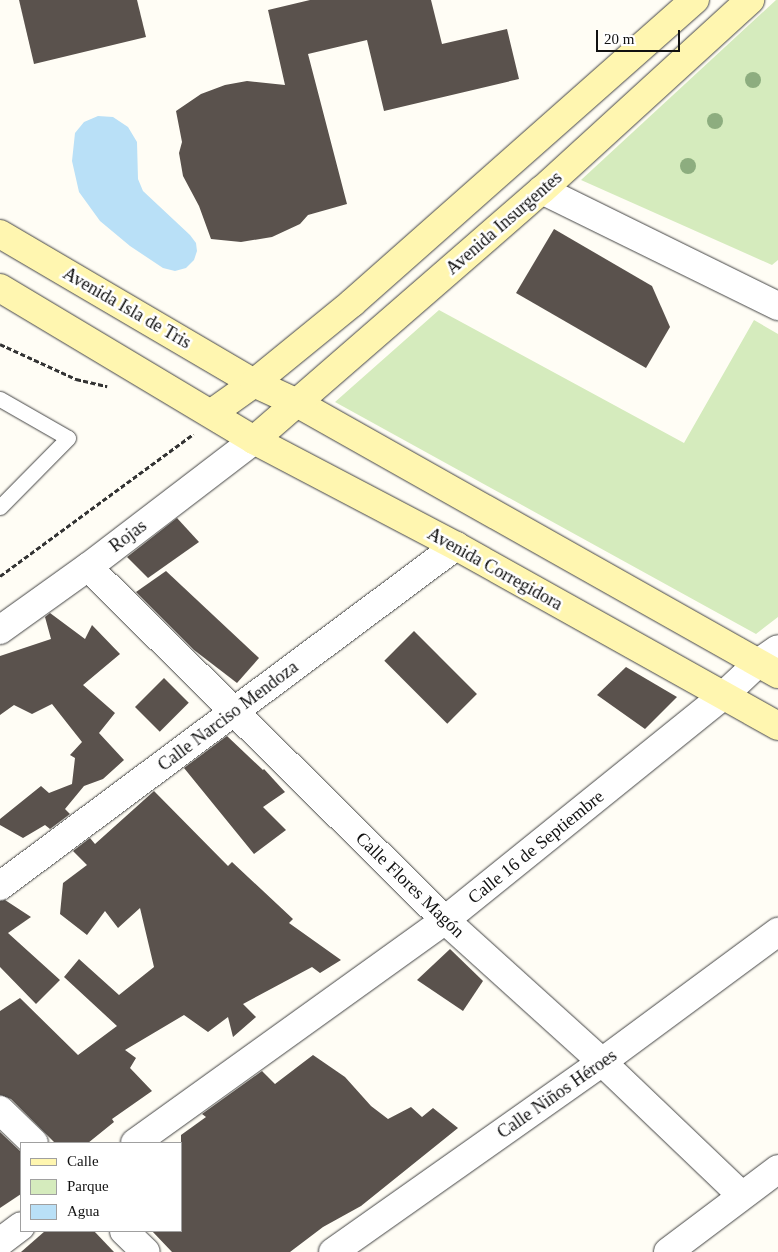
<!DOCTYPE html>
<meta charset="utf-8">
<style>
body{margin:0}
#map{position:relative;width:778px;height:1252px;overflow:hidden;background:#fffdf5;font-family:"Times New Roman",serif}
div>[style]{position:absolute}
.green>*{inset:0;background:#d5ebbd}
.water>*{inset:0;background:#b9e0f7}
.building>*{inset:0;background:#5a524d;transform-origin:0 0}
.path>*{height:3px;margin-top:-1.5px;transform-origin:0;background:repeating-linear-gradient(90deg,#333 0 5px,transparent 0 7.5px)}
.roads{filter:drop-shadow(0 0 1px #444) drop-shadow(0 0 1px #444)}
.lane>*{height:15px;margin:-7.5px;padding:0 7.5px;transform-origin:7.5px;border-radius:7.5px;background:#fff}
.street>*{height:28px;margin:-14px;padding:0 14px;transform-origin:14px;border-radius:14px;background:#fff}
.secondary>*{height:28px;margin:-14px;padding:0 14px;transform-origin:14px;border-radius:14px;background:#fff6b0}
.trees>*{width:16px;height:16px;margin:-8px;border-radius:50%;background:#8dad7f}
span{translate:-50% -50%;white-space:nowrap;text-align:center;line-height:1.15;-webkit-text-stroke:5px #fff;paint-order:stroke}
.street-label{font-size:18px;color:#111}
.legend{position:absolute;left:20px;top:1142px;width:162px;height:90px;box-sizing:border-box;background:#fff;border:1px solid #a0a0a0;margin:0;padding:6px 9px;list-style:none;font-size:15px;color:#111}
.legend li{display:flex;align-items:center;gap:10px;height:25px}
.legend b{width:25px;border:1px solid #a0a0a0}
.scale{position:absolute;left:596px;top:30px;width:84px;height:22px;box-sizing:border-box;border:2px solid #111;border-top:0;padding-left:6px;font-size:15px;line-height:18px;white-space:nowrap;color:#111;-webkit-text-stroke:4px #fff;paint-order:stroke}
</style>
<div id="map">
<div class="green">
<div style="clip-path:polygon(776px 0,778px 0,778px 260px,772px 265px,581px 180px)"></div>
<div style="clip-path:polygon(439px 310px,684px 443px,754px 320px,778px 334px,778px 617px,756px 634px,335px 402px)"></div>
</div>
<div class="water">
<div style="clip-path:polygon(98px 116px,113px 117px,128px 127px,137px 142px,138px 179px,143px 191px,190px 235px,196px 243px,197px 251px,194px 260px,186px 268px,175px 271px,163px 268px,130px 246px,100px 221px,79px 192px,72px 161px,75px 133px,84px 122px)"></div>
</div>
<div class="building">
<div style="clip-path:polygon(19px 0,137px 0,146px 37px,34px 64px)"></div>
<div style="clip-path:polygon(310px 0,431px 0,442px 44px,507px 29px,519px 79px,384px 111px,367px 40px,308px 54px,347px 204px,308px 215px,300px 224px,272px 237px,241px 242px,211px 239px,199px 206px,183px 176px,179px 153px,182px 142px,176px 111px,201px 94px,225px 85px,247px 81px,285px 85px,268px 10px)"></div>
<div style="clip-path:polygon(554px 229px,652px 286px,670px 327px,646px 368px,516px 293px)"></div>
<div style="clip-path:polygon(177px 518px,199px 542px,148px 578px,127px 557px)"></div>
<div style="clip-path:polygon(166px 571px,259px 658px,237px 683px,194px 650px,136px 592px)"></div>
<div style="clip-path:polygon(50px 613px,85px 639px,92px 625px,120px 654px,83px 685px,115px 713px,99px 733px,124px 760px,103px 779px,84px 786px,65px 809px,70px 814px,50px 829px,45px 825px,23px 838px,0 825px,0 819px,41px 786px,49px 793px,72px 784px,75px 758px,70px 755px,82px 742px,52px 704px,32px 714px,14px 705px,0 715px,0 656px,51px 639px,45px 617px)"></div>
<div style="left:414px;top:631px;width:89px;height:42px;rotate:45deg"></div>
<div style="clip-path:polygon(626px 667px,677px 697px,645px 729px,597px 695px)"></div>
<div style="left:164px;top:678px;width:35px;height:41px;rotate:45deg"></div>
<div style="clip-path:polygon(227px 736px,263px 770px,264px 769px,285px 792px,263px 807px,286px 830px,254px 854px,184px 768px)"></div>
<div style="clip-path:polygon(154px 791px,228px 866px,232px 862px,293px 919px,289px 923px,341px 960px,320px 973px,312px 967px,243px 1004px,256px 1017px,233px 1037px,228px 1017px,208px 1032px,184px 1015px,125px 1050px,136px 1058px,130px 1068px,152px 1091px,112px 1119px,114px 1122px,88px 1143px,55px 1143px,11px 1099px,0 1095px,0 1011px,20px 998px,78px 1055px,117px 1026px,64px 977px,79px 959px,119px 995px,154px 967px,140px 908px,118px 928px,105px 911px,87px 935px,60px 914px,63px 883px,87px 865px,73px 851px,90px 838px,95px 844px)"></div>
<div style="clip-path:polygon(5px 900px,31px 917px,8px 933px,60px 980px,36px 1004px,0 967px,0 901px)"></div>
<div style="clip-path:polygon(450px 949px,483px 981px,463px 1011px,417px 980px)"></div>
<div style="clip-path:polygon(313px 1055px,345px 1077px,371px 1106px,388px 1119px,411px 1107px,422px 1117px,433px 1108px,458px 1128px,361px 1206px,323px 1227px,290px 1252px,172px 1252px,152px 1231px,181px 1231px,181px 1135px,206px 1117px,202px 1114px,262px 1071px,275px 1084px)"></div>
<div style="clip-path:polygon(0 1132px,21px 1152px,21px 1194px,0 1208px)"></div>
<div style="clip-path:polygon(45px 1231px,94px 1231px,114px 1252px,21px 1252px)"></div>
</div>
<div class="path">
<div style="left:0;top:344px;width:84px;rotate:24.7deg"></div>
<div style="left:76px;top:379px;width:32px;rotate:13deg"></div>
<div style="left:0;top:576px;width:240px;rotate:-36.3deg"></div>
</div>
<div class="roads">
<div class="lane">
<div style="left:0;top:399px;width:78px;rotate:29.8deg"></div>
<div style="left:68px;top:438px;width:97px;rotate:134.6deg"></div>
</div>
<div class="street">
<div style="left:542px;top:190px;width:263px;rotate:26.2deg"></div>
<div style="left:88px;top:567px;width:502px;rotate:44.68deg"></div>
<div style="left:445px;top:920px;width:212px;rotate:42.1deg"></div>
<div style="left:602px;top:1062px;width:192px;rotate:43.7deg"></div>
<div style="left:0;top:630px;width:108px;rotate:-35.6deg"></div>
<div style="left:88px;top:567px;width:209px;rotate:-37.4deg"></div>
<div style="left:0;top:886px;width:569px;rotate:-36.71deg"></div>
<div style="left:0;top:1110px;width:47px;rotate:44.1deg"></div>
<div style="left:135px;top:1143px;width:382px;rotate:-35.7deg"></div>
<div style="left:445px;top:920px;width:357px;rotate:-38.9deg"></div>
<div style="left:723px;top:696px;width:48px;rotate:-43.3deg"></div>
<div style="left:758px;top:663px;width:24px;rotate:-35deg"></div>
<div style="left:124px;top:1231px;width:30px;rotate:44deg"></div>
<div style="left:0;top:1242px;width:26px;rotate:-37deg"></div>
<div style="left:333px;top:1252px;width:329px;rotate:-35.2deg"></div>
<div style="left:602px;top:1062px;width:219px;rotate:-36.5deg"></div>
<div style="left:668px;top:1252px;width:138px;rotate:-37deg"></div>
</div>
<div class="secondary">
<div style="left:0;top:234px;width:294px;rotate:30.4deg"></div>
<div style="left:254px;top:383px;width:47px;rotate:24.9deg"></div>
<div style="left:297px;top:403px;width:552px;rotate:29.4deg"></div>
<div style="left:0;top:288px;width:296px;rotate:30.9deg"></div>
<div style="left:254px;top:440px;width:228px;rotate:27.7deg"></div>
<div style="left:456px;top:546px;width:369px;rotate:29.2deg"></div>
<div style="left:212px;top:413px;width:52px;rotate:-35.5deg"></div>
<div style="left:254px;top:383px;width:127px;rotate:-39.2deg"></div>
<div style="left:352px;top:303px;width:458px;rotate:-41.5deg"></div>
<div style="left:254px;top:440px;width:381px;rotate:-41deg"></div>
<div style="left:542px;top:190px;width:282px;rotate:-42.4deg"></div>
</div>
</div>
<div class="trees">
<div style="left:753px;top:80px"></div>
<div style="left:715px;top:121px"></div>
<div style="left:688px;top:166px"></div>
</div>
<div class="street-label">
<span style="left:504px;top:223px;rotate:-41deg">Avenida Insurgentes</span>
<span style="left:127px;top:308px;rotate:30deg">Avenida Isla de Tris</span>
<span style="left:128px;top:536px;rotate:-37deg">Rojas</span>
<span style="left:495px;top:569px;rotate:29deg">Avenida Corregidora</span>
<span style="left:228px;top:716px;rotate:-37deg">Calle Narciso Mendoza</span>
<span style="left:536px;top:847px;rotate:-39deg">Calle 16 de Septiembre</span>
<span style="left:410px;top:885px;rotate:44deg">Calle Flores Magón</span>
<span style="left:557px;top:1094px;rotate:-35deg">Calle Niños Héroes</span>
</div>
<ul class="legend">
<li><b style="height:6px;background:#fff6b0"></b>Calle</li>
<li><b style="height:14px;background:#d5ebbd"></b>Parque</li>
<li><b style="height:14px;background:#b9e0f7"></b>Agua</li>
</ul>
<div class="scale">20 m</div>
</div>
